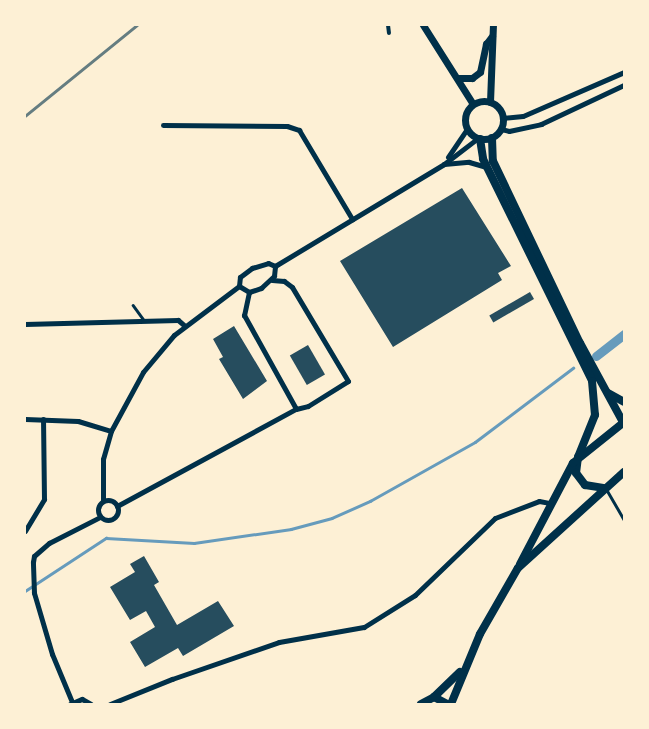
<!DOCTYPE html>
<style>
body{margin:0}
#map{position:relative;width:649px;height:729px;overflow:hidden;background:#fdf0d5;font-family:"Archivo Narrow",sans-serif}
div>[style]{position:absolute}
.stream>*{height:2.5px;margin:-1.25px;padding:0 1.25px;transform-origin:1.25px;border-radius:1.25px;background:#669bbc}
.canal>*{height:9px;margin:-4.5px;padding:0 4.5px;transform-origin:4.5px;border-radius:4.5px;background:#669bbc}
.building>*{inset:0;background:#264d5e;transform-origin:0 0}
.service>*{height:2.5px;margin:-1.25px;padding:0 1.25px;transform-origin:1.25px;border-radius:1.25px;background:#003049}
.pedestrian>*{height:4px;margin:-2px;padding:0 2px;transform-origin:2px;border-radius:2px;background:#003049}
.minor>*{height:5px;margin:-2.5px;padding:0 2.5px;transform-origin:2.5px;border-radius:2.5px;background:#003049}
.minor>.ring{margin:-2.5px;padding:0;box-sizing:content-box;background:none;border:5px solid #003049;border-radius:50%}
.tertiary>*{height:7px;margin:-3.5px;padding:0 3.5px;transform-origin:3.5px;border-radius:3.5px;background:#003049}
.tertiary>.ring{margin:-3.5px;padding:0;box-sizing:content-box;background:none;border:7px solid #003049;border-radius:50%}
.secondary>*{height:8px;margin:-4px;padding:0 4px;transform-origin:4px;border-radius:4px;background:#003049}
.rail>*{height:2.5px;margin:-1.25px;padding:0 1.25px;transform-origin:1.25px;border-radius:1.25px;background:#657d81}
span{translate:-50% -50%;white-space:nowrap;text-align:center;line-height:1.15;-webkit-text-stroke:4.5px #fdf0d5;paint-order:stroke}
.frame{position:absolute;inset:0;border:26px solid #fdf0d5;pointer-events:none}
</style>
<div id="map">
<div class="stream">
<div style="left:25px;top:591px;width:97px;rotate:-33.2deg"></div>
<div style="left:106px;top:538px;width:88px;rotate:3.3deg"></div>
<div style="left:194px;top:543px;width:98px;rotate:-8.2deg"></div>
<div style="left:291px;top:529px;width:42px;rotate:-15deg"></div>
<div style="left:332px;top:518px;width:42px;rotate:-24.1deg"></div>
<div style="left:370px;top:501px;width:120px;rotate:-29.3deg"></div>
<div style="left:475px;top:442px;width:123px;rotate:-37.1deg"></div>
</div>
<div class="canal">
<div style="left:596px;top:356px;width:36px;rotate:-38deg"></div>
</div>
<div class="building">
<div style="clip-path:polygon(462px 188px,511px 266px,498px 273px,502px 280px,393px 347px,340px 261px)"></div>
<div style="left:530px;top:292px;width:8px;height:47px;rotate:60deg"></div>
<div style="clip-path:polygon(234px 326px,267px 381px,243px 399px,219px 359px,223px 357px,213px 339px)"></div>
<div style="left:308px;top:345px;width:34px;height:21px;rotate:60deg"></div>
<div style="clip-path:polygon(144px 556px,159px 582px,154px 585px,177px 625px,218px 601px,234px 626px,183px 656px,178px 648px,145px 667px,130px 642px,155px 627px,146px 611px,130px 620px,110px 587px,135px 572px,130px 564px)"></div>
</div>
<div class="service">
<div style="left:133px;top:305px;width:19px;rotate:54deg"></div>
<div style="left:607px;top:490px;width:34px;rotate:60deg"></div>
</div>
<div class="pedestrian">
<div style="left:388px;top:25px;width:8px;rotate:83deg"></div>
</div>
<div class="minor">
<div style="left:503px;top:118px;width:20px;rotate:-6deg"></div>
<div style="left:523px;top:116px;width:110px;rotate:-23.5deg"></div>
<div style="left:163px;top:125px;width:124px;rotate:0.5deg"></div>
<div style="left:287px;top:126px;width:13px;rotate:18deg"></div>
<div style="left:299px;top:130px;width:104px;rotate:59.2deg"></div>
<div style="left:501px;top:129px;width:8px;rotate:14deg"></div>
<div style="left:509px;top:131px;width:33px;rotate:-12deg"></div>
<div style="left:541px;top:124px;width:92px;rotate:-25.2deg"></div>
<div style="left:448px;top:157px;width:34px;rotate:-56deg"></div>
<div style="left:444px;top:164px;width:25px;rotate:-5deg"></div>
<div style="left:469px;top:162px;width:19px;rotate:16deg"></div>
<div style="left:275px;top:266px;width:197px;rotate:-31.1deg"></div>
<div style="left:444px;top:164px;width:43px;rotate:-37.4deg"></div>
<div style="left:239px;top:286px;width:12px;rotate:31deg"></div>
<div style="left:249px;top:292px;width:13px;rotate:-18deg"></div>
<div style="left:261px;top:288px;width:18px;rotate:-43deg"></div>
<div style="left:274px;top:276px;width:10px;rotate:-84deg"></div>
<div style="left:239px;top:286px;width:9px;rotate:-84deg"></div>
<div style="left:240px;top:277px;width:15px;rotate:-37deg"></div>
<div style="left:252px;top:268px;width:17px;rotate:-17deg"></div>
<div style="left:268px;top:263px;width:8px;rotate:23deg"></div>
<div style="left:249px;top:292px;width:24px;rotate:102deg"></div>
<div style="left:244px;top:315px;width:107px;rotate:61deg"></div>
<div style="left:25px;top:324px;width:153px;rotate:-1.5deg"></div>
<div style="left:178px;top:320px;width:9px;rotate:41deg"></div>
<div style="left:25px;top:419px;width:53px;rotate:2.2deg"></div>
<div style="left:78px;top:421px;width:34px;rotate:17deg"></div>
<div class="ring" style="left:98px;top:500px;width:15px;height:15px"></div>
<div style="left:103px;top:501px;width:42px;rotate:-90deg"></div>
<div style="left:103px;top:459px;width:29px;rotate:-74deg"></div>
<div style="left:111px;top:431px;width:67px;rotate:-61.5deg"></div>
<div style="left:143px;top:372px;width:48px;rotate:-50deg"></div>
<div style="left:174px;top:335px;width:81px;rotate:-37deg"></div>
<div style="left:117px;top:506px;width:204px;rotate:-28.5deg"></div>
<div style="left:296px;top:409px;width:12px;rotate:-14deg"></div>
<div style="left:308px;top:406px;width:47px;rotate:-32deg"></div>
<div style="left:348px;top:381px;width:109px;rotate:-120.8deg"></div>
<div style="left:292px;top:287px;width:10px;rotate:-143deg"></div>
<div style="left:284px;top:281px;width:12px;rotate:-175deg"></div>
<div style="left:25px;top:531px;width:37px;rotate:-59deg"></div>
<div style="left:44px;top:499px;width:80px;rotate:-90.7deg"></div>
<div style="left:72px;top:702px;width:52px;rotate:-112.6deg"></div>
<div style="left:52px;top:654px;width:64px;rotate:-106.4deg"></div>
<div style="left:34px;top:593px;width:31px;rotate:-92deg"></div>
<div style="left:33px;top:562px;width:6px;rotate:-81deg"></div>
<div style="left:34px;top:556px;width:20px;rotate:-41deg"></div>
<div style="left:49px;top:543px;width:57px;rotate:-27deg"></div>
<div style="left:70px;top:704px;width:13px;rotate:-23deg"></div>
<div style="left:82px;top:699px;width:10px;rotate:29deg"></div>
<div style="left:110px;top:704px;width:67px;rotate:-22deg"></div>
<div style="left:172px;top:679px;width:113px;rotate:-19.1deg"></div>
<div style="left:279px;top:642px;width:86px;rotate:-10deg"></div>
<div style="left:364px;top:627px;width:60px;rotate:-32.1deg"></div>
<div style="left:415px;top:595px;width:111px;rotate:-43.9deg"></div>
<div style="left:495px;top:518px;width:47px;rotate:-21.1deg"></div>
<div style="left:539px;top:501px;width:10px;rotate:11deg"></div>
</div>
<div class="tertiary">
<div style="left:423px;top:25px;width:93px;rotate:57.7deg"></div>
<div style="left:459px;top:78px;width:13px"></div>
<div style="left:472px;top:78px;width:10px;rotate:-37deg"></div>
<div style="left:480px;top:72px;width:29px;rotate:-78deg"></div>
<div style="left:486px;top:44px;width:10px;rotate:-53deg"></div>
<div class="ring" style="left:465px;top:101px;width:31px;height:31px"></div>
<div style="left:490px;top:102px;width:77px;rotate:-87.8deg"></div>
</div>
<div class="secondary">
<div style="left:492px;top:138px;width:23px;rotate:88deg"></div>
<div style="left:493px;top:161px;width:202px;rotate:64.5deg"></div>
<div style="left:580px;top:343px;width:92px;rotate:61.5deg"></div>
<div style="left:480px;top:139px;width:20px;rotate:81deg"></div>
<div style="left:483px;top:159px;width:247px;rotate:63.8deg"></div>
<div style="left:592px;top:381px;width:34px;rotate:85deg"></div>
<div style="left:595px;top:415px;width:45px;rotate:112deg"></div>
<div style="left:578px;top:457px;width:16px;rotate:97deg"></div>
<div style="left:576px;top:473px;width:15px;rotate:53deg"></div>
<div style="left:585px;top:485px;width:20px;rotate:9deg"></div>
<div style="left:608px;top:393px;width:18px;rotate:29deg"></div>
<div style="left:520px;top:564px;width:114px;rotate:-62.3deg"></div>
<div style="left:573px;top:463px;width:65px;rotate:-38.8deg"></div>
<div style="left:434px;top:697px;width:36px;rotate:-44deg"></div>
<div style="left:421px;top:704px;width:15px;rotate:-28deg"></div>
<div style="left:434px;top:697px;width:15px;rotate:28deg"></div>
<div style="left:451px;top:704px;width:76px;rotate:-67.5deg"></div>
<div style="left:480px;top:634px;width:76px;rotate:-60.1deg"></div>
<div style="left:518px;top:568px;width:143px;rotate:-42.2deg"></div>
</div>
<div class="rail">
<div style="left:25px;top:116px;width:144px;rotate:-39.1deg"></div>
</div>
<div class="frame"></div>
</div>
